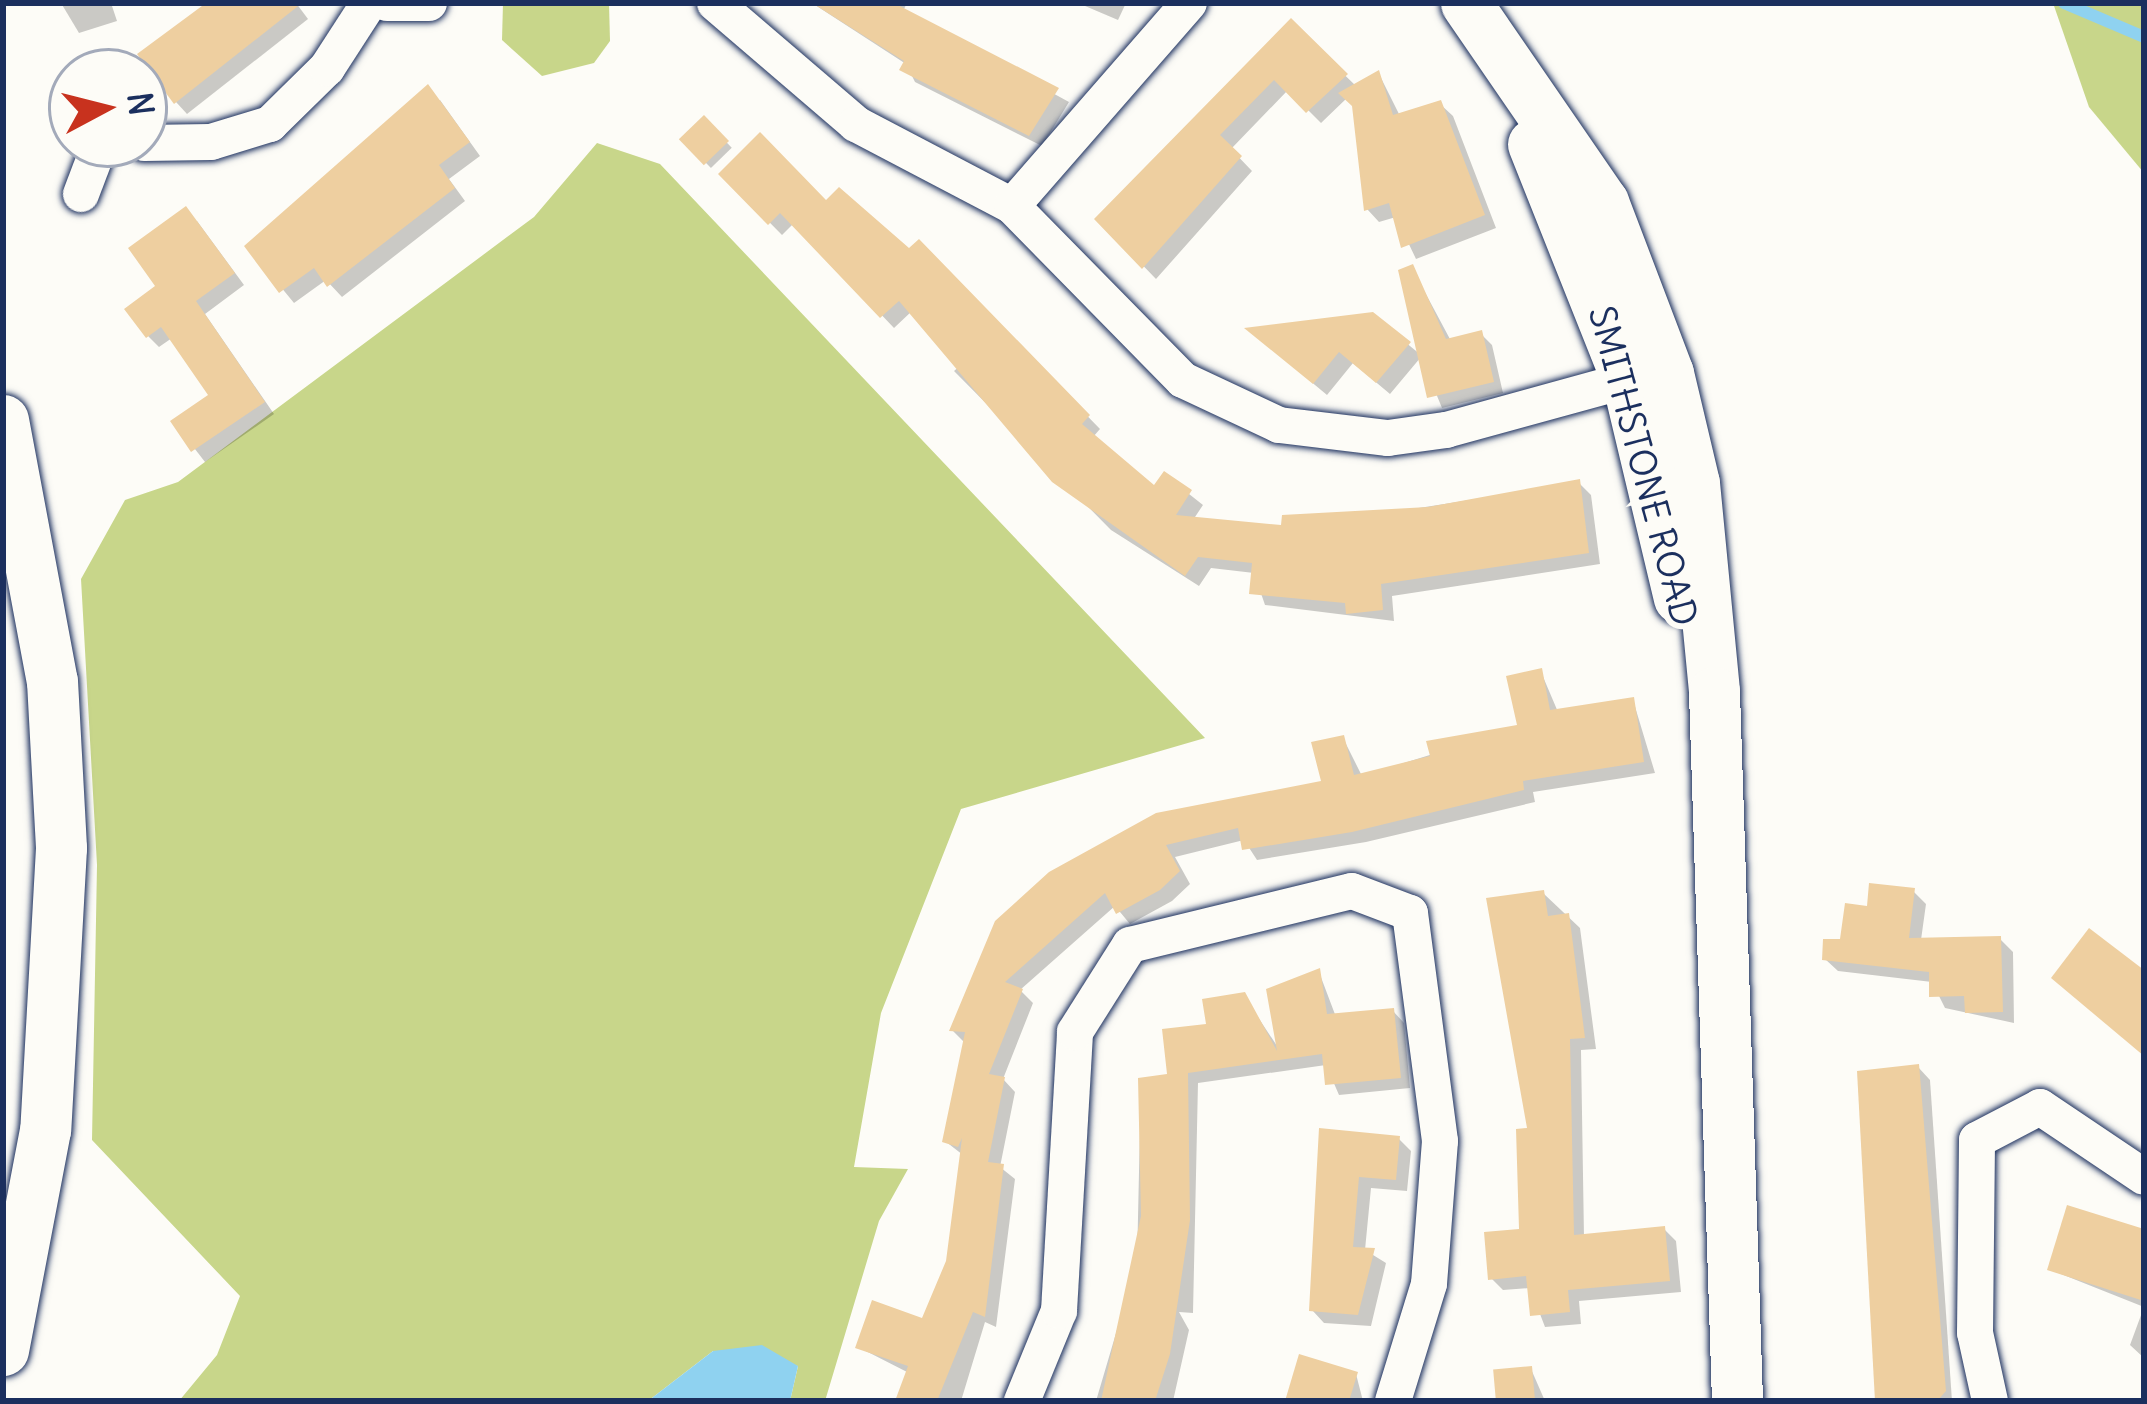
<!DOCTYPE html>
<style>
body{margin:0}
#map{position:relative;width:2147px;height:1404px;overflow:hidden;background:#fdfcf7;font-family:Delius,sans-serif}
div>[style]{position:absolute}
.green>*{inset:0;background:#c8d68a}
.water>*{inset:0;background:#8fd2f0}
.shadow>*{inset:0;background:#0003;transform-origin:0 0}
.stream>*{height:12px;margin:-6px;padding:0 6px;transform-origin:6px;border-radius:6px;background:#8fd2f0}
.building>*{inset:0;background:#eecfa0;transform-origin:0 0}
.roads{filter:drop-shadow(0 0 3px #1b2f5e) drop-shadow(0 0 3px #1b2f5e)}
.street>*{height:36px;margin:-18px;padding:0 18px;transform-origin:18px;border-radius:18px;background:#fdfcf7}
.secondary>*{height:51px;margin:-25.5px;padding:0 25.5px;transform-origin:25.5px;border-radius:25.5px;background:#fdfcf7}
span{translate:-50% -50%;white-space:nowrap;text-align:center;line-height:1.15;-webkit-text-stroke:12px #fdfcf7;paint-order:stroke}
.street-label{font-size:36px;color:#1b2f5e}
.frame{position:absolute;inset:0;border:6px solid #1b2f5e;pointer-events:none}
.north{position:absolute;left:48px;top:48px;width:120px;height:120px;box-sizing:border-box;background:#fdfcf7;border:3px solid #a3aaba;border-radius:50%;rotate:83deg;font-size:33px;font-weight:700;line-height:48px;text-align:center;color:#1b2f5e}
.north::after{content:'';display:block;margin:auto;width:42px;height:54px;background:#c8321e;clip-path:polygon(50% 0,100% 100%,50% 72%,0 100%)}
</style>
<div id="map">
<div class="green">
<div style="clip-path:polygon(503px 3px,609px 3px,610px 41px,594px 63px,542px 76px,502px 40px)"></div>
<div style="clip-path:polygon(2053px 3px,2144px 5px,2144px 173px,2089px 107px)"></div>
<div style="clip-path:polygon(597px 143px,660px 164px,1205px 738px,961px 809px,881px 1013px,854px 1167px,908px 1169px,879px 1221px,825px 1401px,790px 1401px,798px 1366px,713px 1351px,648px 1401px,179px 1401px,217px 1355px,240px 1296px,92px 1140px,97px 865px,81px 579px,125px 500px,178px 482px,534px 217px)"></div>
</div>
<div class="water">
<div style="clip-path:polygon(762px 1345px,798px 1366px,790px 1401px,648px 1401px,713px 1351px)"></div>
</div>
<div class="shadow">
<div style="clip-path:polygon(61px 3px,111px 3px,117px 21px,79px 33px)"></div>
<div style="clip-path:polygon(211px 3px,296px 3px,308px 19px,187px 114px,176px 102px)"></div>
<div style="clip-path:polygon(812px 3px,907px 3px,903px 11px,1069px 102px,1042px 146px,915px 82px,906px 64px)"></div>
<div style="clip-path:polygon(1078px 3px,1126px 3px,1118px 20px)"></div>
<div style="clip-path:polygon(1291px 23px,1356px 86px,1379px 74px,1400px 116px,1440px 104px,1453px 116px,1496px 228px,1416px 259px,1396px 217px,1379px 222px,1367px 209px,1356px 106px,1347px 98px,1321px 123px,1288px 90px,1231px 149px,1252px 171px,1156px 279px,1098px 219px)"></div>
<div style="clip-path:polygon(440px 100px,480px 156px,449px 179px,465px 201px,342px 297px,326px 280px,294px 303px,248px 247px)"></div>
<div style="left:704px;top:119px;width:40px;height:29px;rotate:46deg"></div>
<div style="clip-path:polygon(722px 174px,826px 204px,909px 252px,919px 243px,1100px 429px,1093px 437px,1155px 490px,1165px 475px,1203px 505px,1193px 520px,1284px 529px,1579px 483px,1591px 495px,1600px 564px,1392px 596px,1394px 621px,1265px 605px,1254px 573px,1211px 568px,1199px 586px,1111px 530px,954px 371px,962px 364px,912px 311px,894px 328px,794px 223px,782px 235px)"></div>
<div style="clip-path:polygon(197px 221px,244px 285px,205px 314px,274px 414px,205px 462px,174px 422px,212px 396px,172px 338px,159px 347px,148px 336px,160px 287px)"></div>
<div style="clip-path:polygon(1412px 268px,1451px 341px,1481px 334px,1492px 345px,1503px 393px,1442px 408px,1421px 357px,1390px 394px,1353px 363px,1327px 395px,1261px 340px,1372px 315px,1421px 355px)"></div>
<div style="clip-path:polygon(1541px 672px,1558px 712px,1633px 700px,1655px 773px,1533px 792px,1535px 802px,1366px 842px,1257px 860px,1244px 840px,1175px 857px,1190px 884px,1172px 901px,1130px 924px,1115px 906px,1020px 990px,1033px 1003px,1003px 1079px,1015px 1092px,1000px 1167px,1015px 1179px,996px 1327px,985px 1322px,961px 1401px,901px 1401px,909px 1373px,858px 1347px,924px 1322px,949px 1262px,963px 1155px,945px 1141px,966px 1044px,953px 1031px,1051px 874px,1325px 783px,1343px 738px,1362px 776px,1520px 727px)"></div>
<div style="clip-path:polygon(1913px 891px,1926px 904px,1921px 940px,2000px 939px,2013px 952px,2014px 1023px,1945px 1008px,1932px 982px,1838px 971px,1825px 959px,1869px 909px)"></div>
<div style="clip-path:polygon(1543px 893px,1580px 928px,1596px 1049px,1581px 1050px,1584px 1237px,1664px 1229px,1676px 1241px,1681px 1292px,1579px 1301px,1581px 1324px,1545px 1327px,1530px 1288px,1503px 1290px,1491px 1278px,1522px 1232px)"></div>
<div style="clip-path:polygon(1319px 972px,1336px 1017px,1393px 1011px,1404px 1023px,1410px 1088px,1339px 1095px,1326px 1065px,1198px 1083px,1193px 1313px,1179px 1312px,1189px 1330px,1173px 1401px,1096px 1401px,1137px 1262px,1141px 1081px,1170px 1076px,1244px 996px,1279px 1049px)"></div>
<div style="clip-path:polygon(1918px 1067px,1930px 1080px,1952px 1401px,1884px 1401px)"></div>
<div style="clip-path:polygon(1322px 1131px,1399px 1139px,1411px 1151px,1407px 1191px,1371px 1188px,1365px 1250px,1386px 1263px,1371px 1326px,1324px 1323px,1312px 1310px)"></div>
<div style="clip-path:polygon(2144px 1232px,2144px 1358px,2130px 1345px,2144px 1307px,2051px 1270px)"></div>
<div style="clip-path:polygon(1531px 1369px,1545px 1401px,1499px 1401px)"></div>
<div style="clip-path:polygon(1356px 1374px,1363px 1401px,1288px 1401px)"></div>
</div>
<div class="stream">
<div style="left:2064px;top:3px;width:87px;rotate:23deg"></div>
</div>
<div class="building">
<div style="clip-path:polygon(206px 3px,302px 3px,174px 104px,137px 54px)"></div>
<div style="clip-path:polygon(812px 3px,894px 3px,1059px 88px,1029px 136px,899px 70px,904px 61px)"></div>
<div style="clip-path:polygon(1291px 18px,1348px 74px,1306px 113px,1274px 80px,1220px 135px,1242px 156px,1142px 269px,1094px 219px)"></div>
<div style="clip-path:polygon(1379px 70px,1393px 115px,1441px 100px,1485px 215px,1401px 248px,1389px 203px,1364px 211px,1352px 106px,1338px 93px)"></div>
<div style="clip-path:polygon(428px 84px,470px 142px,439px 165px,455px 188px,327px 287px,314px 268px,279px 293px,244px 246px)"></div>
<div style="left:704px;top:115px;width:36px;height:35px;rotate:46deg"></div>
<div style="clip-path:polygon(760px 132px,826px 200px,839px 187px,909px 248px,919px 239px,1090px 415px,1082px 424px,1154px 485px,1164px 471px,1192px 490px,1176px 515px,1281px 525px,1282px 515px,1428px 507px,1580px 479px,1589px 553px,1381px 584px,1383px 610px,1346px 614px,1345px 603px,1249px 594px,1252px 563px,1198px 557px,1185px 576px,1052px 482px,899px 301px,880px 318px,780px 213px,768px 225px,718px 174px)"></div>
<div style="clip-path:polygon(186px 206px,235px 273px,196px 301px,265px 402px,191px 452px,170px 421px,208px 395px,161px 327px,146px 338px,124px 309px,155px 286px,128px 248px)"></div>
<div style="clip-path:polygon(1413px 264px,1446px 339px,1482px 330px,1494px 382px,1427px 398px,1398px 270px)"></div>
<div style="clip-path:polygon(1373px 312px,1411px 342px,1376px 383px,1339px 352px,1313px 384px,1244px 328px)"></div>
<div style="clip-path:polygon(1542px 668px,1550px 710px,1634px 697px,1644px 762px,1523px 781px,1524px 790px,1352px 832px,1242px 850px,1238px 828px,1166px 845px,1180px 871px,1160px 890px,1116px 914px,1105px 893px,1005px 982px,1023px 989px,989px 1074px,1005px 1077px,988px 1162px,1004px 1164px,985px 1317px,973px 1312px,937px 1401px,895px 1401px,908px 1366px,855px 1348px,872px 1300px,922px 1318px,946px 1261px,962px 1138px,958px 1147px,942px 1142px,965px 1032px,949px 1031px,995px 921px,1049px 872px,1156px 813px,1321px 781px,1311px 742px,1344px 735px,1354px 775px,1430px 756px,1426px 741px,1517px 725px,1506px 676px)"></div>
<div style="clip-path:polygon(1869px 883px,1915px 888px,1909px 938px,2001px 936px,2003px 1012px,1965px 1013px,1964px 996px,1929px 997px,1929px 972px,1822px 960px,1823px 939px,1840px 939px,1845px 903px,1867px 906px)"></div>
<div style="clip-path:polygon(1544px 890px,1548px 916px,1569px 913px,1585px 1038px,1570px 1039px,1574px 1235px,1665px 1226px,1670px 1281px,1568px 1290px,1570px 1312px,1530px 1316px,1526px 1276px,1488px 1280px,1484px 1232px,1519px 1229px,1516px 1129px,1527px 1128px,1486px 898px)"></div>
<div style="clip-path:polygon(2089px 928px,2144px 970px,2144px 1056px,2051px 978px)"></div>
<div style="clip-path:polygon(1320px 968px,1327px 1014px,1394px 1008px,1401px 1078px,1325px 1085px,1322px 1054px,1188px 1073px,1190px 1220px,1170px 1354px,1155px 1401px,1101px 1401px,1141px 1216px,1138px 1078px,1167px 1074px,1162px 1029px,1206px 1024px,1202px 999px,1245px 992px,1277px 1051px,1266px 989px)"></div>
<div style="clip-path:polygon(1919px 1064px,1946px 1391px,1937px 1401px,1875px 1401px,1857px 1071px)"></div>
<div style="clip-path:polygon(1319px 1128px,1400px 1136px,1396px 1180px,1359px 1177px,1353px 1247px,1375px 1248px,1358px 1315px,1309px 1311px)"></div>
<div style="clip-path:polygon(2067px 1205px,2144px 1229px,2144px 1301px,2047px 1270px)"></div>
<div style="clip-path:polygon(1299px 1354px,1358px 1372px,1349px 1401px,1285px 1401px)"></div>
<div style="left:1532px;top:1366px;width:35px;height:39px;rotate:85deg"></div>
</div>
<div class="roads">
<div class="street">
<div style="left:387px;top:3px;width:42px"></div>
<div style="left:715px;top:3px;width:186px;rotate:40.6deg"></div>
<div style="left:856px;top:124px;width:176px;rotate:27.7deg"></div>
<div style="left:1012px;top:206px;width:244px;rotate:45.5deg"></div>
<div style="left:1183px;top:380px;width:106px;rotate:25.1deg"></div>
<div style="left:1279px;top:425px;width:110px;rotate:6.8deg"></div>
<div style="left:1388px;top:438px;width:59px;rotate:-7.9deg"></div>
<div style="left:1446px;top:430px;width:188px;rotate:-15.4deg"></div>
<div style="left:1627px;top:380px;width:21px;rotate:-45deg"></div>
<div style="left:144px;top:143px;width:67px;rotate:-0.9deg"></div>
<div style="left:211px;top:142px;width:62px;rotate:-17deg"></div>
<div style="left:270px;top:124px;width:80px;rotate:-44.5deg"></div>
<div style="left:327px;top:68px;width:77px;rotate:-57.1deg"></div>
<div style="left:81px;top:194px;width:53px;rotate:-69.2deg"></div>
<div style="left:1012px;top:206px;width:269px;rotate:-48.9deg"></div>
<div style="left:1022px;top:1401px;width:97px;rotate:-67.7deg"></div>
<div style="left:1059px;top:1311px;width:279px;rotate:-86.7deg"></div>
<div style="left:1075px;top:1032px;width:103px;rotate:-57.7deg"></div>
<div style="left:1130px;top:945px;width:228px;rotate:-13.7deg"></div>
<div style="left:1352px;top:891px;width:62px;rotate:20.8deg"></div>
<div style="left:1410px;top:913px;width:230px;rotate:82.5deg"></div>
<div style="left:1440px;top:1141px;width:143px;rotate:94.4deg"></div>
<div style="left:1429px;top:1284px;width:122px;rotate:107.1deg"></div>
<div style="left:1990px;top:1401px;width:70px;rotate:-102.4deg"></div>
<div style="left:1975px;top:1333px;width:193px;rotate:-89.4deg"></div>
<div style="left:1977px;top:1140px;width:71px;rotate:-27.6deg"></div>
<div style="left:2040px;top:1107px;width:125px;rotate:33.9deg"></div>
</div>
<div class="secondary">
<div style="left:1466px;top:3px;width:242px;rotate:55.5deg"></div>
<div style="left:1603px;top:202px;width:183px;rotate:69.2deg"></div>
<div style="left:1668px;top:373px;width:113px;rotate:76.7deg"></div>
<div style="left:1694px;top:483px;width:210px;rotate:84.5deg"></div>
<div style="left:1714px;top:692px;width:709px;rotate:88.14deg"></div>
<div style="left:1533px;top:144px;width:254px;rotate:68.3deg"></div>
<div style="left:1627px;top:380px;width:224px;rotate:76.6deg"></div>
<div style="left:3px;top:420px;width:266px;rotate:79.4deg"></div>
<div style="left:52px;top:681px;width:167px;rotate:86.9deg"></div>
<div style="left:61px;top:848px;width:282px;rotate:93.2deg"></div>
<div style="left:45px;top:1130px;width:224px;rotate:100.8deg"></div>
</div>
</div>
<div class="street-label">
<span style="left:1643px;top:466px;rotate:75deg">SMITHSTONE ROAD</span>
</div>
<div class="frame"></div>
<div class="north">N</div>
</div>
